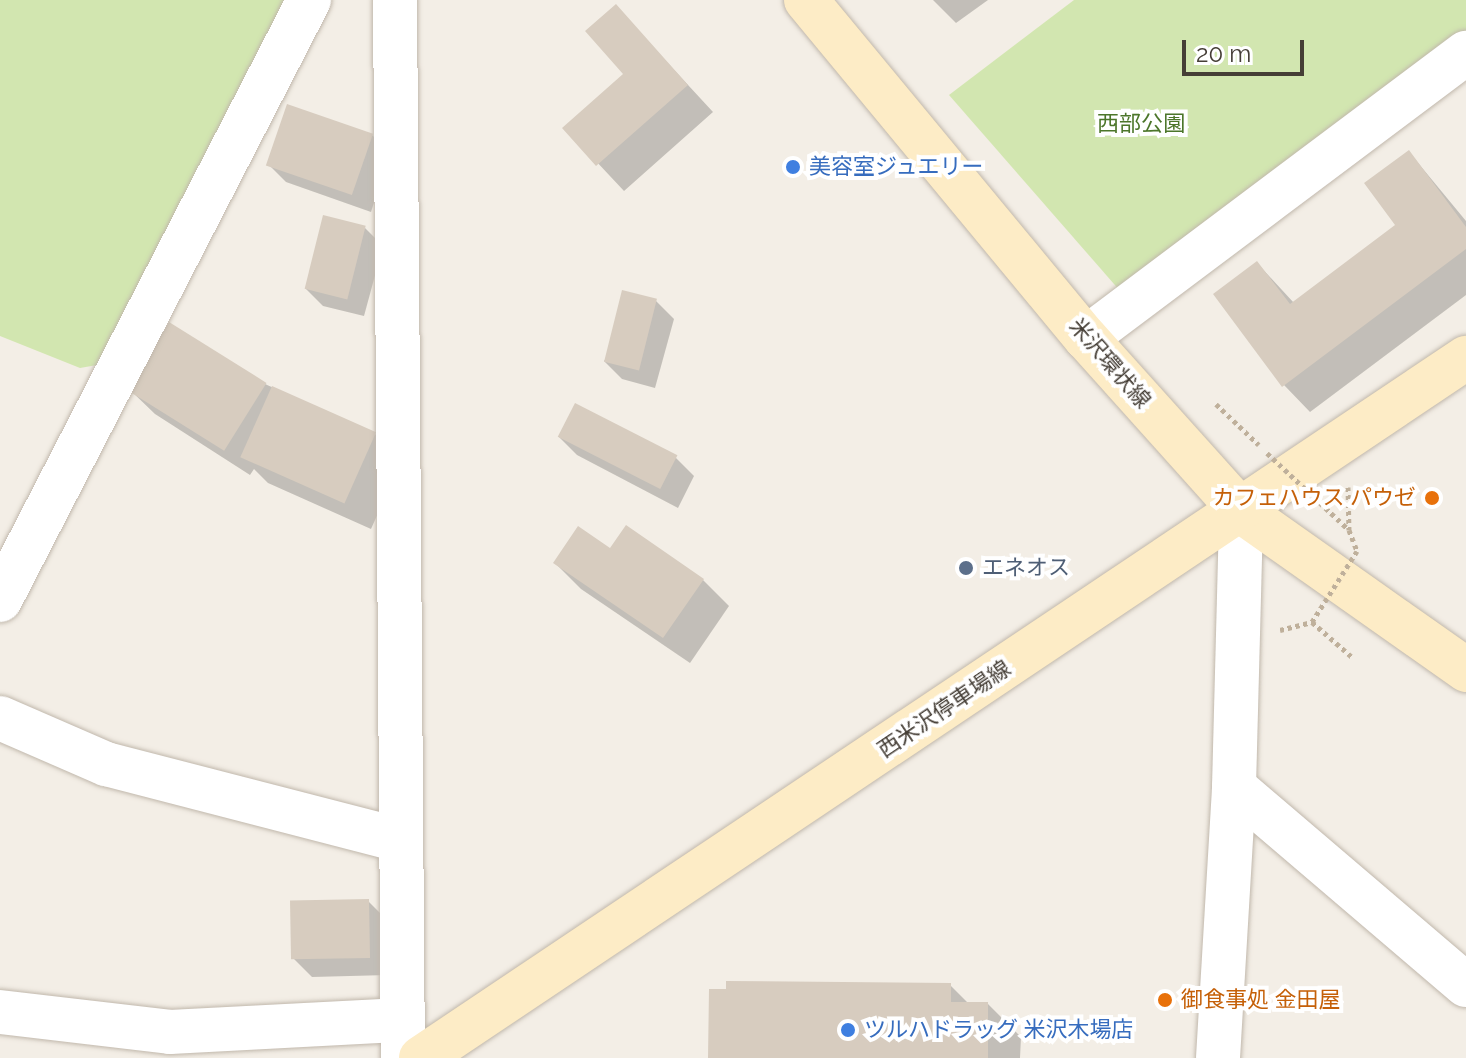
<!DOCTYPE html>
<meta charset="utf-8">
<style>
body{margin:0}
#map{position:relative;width:1466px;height:1058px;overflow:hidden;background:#f3eee6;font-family:Raleway,"Noto Sans JP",sans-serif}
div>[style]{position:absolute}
.green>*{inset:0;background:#d2e6b0}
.shadow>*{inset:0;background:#0003}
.building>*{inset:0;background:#d7ccbf;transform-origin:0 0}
.path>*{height:5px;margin-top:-2.5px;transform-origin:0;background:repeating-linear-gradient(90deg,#bfb09b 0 4px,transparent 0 8px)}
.roads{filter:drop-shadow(0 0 2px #c1b8ac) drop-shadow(0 0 2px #c1b8ac)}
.minor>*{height:44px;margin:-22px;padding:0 22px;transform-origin:22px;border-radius:22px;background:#fff}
.secondary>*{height:44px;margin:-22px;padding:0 22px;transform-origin:22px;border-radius:22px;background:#fdecc6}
.path-bridge>*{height:5px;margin-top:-2.5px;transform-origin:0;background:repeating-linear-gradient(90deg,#bfb09b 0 4px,transparent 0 8px)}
.dots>*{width:22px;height:22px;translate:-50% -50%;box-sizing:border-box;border:4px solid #fff;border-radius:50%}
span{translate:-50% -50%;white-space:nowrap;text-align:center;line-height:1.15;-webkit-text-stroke:8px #fff;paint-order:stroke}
.park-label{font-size:22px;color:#4c762a}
.shop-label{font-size:22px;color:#366cbe}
.left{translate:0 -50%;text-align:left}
.street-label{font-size:22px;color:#453e36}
.food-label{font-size:22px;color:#c56008}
.right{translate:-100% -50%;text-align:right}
.service-label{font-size:22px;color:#4e5e75}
.scale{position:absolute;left:1182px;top:40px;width:122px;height:36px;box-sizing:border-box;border:4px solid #453e36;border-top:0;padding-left:10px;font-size:24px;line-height:28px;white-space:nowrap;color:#453e36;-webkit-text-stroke:6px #fff;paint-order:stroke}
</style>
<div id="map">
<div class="green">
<div style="clip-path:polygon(0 0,328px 0,148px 356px,80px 368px,0 336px)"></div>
<div style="clip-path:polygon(1074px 0,1466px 0,1466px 37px,1121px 292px,949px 95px)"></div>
</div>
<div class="shadow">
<div style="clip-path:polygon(933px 0,988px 0,956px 23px)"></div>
<div style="clip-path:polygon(616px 7px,713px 112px,624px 191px,565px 128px,626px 74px)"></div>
<div style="clip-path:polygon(372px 135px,390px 153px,371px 212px,286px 182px,268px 164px)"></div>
<div style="clip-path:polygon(1409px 152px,1466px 221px,1466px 295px,1310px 412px,1284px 385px,1257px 263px,1294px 303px,1398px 226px)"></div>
<div style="clip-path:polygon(365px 228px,383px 246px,364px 316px,323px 306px,305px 288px)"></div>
<div style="clip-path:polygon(656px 301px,674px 319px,655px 388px,622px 379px,604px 361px)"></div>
<div style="clip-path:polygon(265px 384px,375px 434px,402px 460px,371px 529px,268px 483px,254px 469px,250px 475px,155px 414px,128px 388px)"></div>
<div style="clip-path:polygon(576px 405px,676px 458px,694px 476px,678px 508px,577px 455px,559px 437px)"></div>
<div style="clip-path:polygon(611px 550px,703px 580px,729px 606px,690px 663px,581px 589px,555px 563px)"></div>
<div style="clip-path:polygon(368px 901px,386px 919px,388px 975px,312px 977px,294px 959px)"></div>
<div style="clip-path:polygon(950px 985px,969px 1004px,988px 1004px,1021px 1037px,1020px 1058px,710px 1058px)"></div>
</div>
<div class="building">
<div style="clip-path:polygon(616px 4px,688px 85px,596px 166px,562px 128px,623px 74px,585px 31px)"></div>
<div style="left:287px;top:104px;width:91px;height:65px;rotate:19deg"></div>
<div style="clip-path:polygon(1409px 150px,1466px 227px,1466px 249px,1282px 387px,1213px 294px,1257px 261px,1290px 304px,1395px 225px,1364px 183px)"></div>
<div style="left:323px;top:215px;width:44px;height:76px;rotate:14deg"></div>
<div style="left:622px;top:290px;width:36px;height:74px;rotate:14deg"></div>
<div style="left:169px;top:322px;width:115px;height:80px;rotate:32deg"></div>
<div style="left:272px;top:386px;width:114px;height:78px;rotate:24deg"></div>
<div style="left:575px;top:403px;width:115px;height:38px;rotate:27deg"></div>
<div style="clip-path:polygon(626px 525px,704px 579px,663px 638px,553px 563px,578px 526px,610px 548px)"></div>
<div style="left:369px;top:899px;width:59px;height:79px;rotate:89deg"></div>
<div style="clip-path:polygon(726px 981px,951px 983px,951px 1002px,988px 1002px,988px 1058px,708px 1058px,709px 989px,726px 989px)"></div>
</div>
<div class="path">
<div style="left:1216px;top:404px;width:59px;rotate:43.6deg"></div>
<div style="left:1348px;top:487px;width:43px;rotate:88.7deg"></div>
<div style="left:1280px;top:630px;width:33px;rotate:-14deg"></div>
<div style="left:1312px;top:622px;width:53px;rotate:41.2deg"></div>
</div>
<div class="roads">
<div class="minor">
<div style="left:395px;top:0;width:1058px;rotate:89.57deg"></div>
<div style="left:1086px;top:338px;width:475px;rotate:-36.9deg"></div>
<div style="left:0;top:600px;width:675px;rotate:-62.75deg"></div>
<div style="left:0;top:718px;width:116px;rotate:23.5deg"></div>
<div style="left:106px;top:764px;width:304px;rotate:14.5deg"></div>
<div style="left:1234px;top:787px;width:305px;rotate:40.5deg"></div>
<div style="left:0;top:1012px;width:171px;rotate:6.7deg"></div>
<div style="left:170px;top:1032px;width:232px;rotate:-3deg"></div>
<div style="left:1218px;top:1058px;width:271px;rotate:-86.6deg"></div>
<div style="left:1234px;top:787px;width:276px;rotate:-88.5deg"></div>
</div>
<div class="secondary">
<div style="left:806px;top:0;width:439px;rotate:50.4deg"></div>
<div style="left:1086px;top:338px;width:232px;rotate:48.1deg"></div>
<div style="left:1241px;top:511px;width:276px;rotate:35.2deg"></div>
<div style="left:421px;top:1058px;width:1258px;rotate:-33.82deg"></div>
</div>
</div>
<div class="path-bridge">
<div style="left:1267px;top:453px;width:112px;rotate:43.2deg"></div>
<div style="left:1349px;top:530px;width:22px;rotate:69deg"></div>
<div style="left:1357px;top:551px;width:84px;rotate:122.4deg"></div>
</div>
<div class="dots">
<div style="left:793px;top:167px;background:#3f7fe0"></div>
<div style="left:1432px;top:498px;background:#e8710a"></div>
<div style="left:966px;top:568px;background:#5c6f8a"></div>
<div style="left:1165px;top:1000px;background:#e8710a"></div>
<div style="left:848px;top:1030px;background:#3f7fe0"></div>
</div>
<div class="park-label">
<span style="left:1141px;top:124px">西部公園</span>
</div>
<div class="shop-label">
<span class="left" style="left:809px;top:167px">美容室ジュエリー</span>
<span class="left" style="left:864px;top:1030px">ツルハドラッグ 米沢木場店</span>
</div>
<div class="street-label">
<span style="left:1110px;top:363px;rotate:49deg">米沢環状線</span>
<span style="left:944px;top:709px;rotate:-34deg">西米沢停車場線</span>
</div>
<div class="food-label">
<span class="right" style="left:1416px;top:498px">カフェハウス パウゼ</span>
<span class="left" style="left:1181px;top:1000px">御食事処 金田屋</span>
</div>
<div class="service-label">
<span class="left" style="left:982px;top:568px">エネオス</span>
</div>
<div class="scale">20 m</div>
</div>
